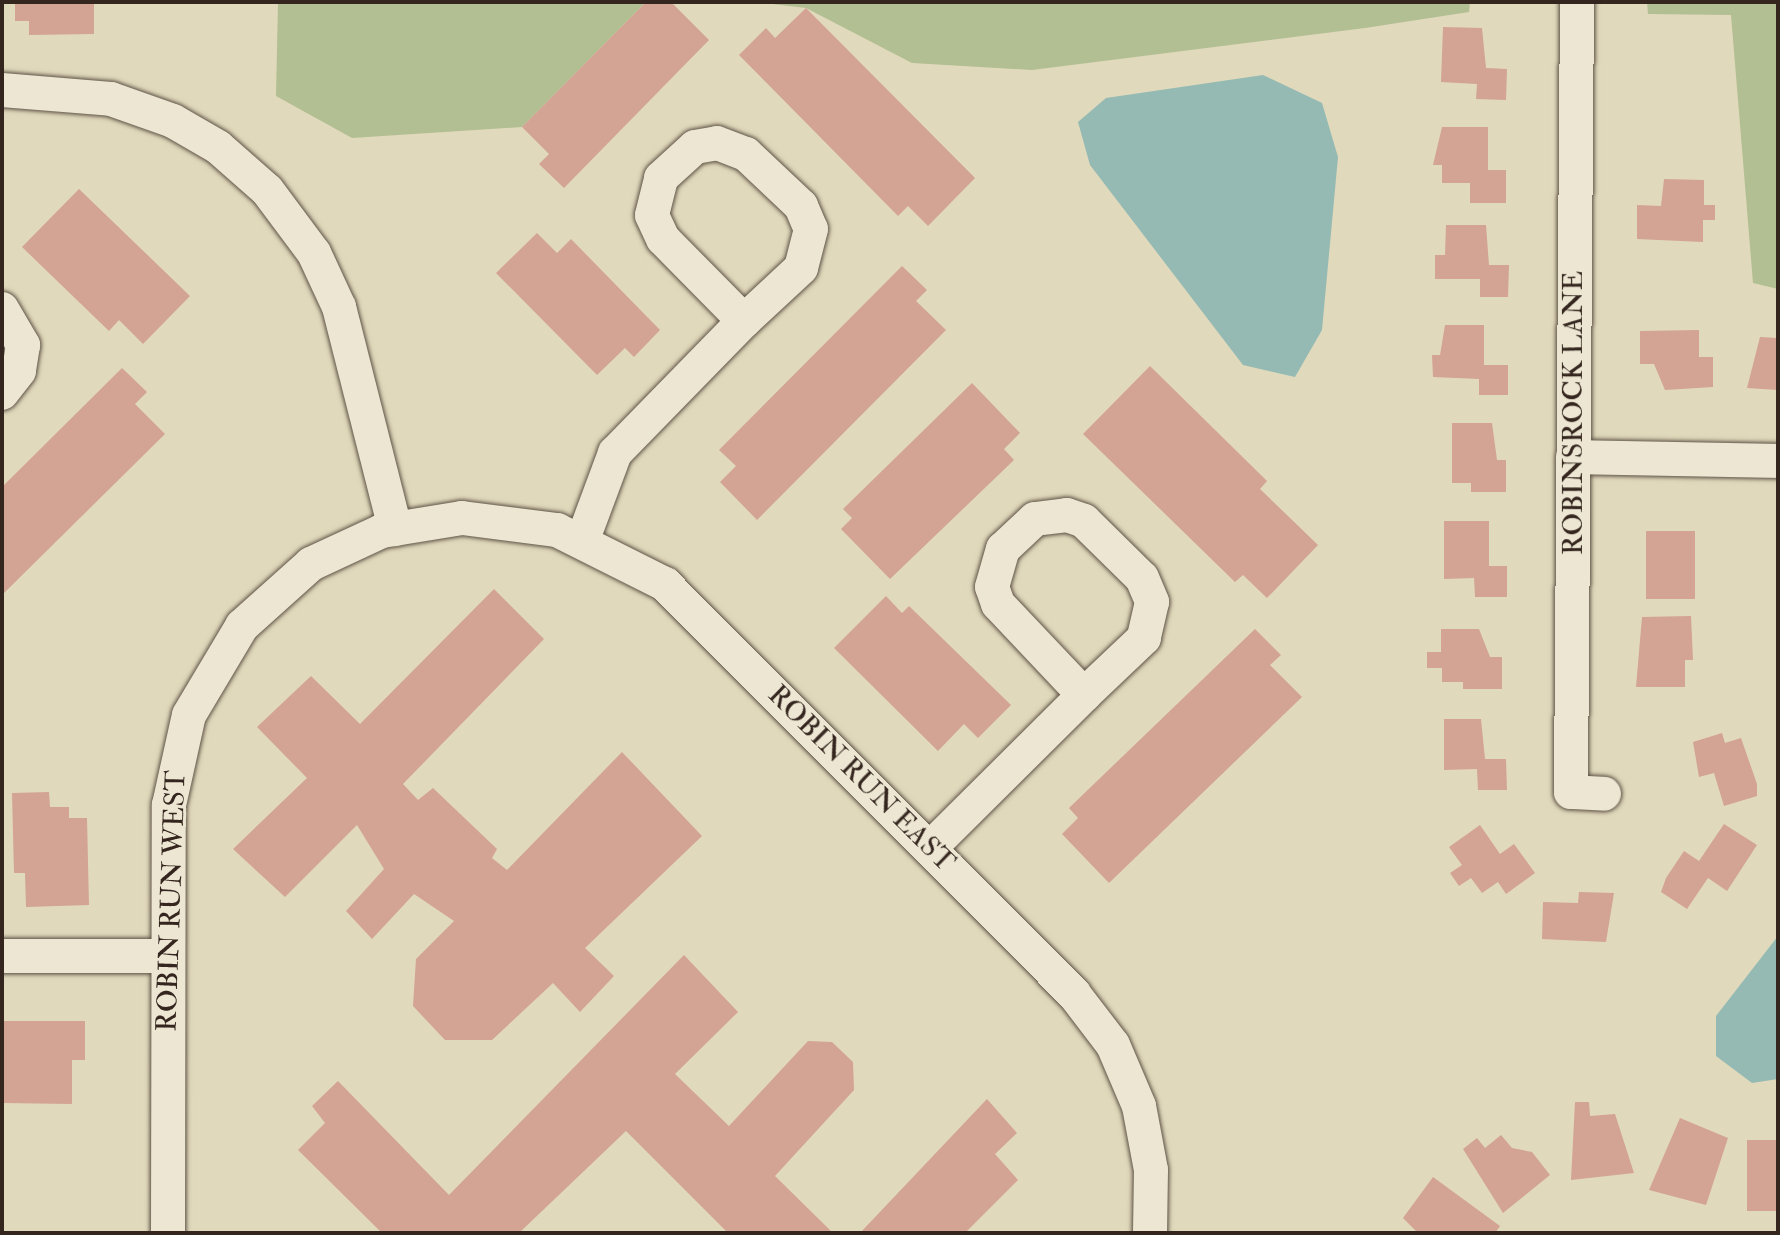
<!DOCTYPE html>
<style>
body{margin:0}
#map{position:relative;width:1780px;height:1235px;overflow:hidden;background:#e1d9bc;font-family:"IM FELL Double Pica",serif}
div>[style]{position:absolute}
.green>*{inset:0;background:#b2bf92}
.water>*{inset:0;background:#94bab3}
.building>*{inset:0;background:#d3a393;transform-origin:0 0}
.roads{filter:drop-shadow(0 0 2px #5f5346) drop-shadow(0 0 2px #5f5346)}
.minor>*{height:34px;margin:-17px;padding:0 17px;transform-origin:17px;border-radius:17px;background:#ece6d3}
span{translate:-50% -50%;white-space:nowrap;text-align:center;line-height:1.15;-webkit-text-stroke:6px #ece6d3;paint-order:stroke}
.street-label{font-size:28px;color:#34261e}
.frame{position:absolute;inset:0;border:4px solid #34261e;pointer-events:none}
</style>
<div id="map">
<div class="green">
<div style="clip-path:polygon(278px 2px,646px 2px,522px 127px,352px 138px,276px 96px)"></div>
<div style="clip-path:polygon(756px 2px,1470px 2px,1469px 12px,1365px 28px,1032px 70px,912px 63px,806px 8px)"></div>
<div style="clip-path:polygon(1647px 2px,1778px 2px,1778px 289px,1753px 283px,1731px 15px,1648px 14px)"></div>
</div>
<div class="water">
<div style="clip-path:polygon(1263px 75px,1322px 103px,1338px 157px,1322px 330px,1295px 377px,1243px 365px,1090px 165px,1078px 122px,1106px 98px)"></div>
<div style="clip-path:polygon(1778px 936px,1778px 1079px,1752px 1083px,1716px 1056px,1716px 1016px)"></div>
</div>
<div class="building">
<div style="clip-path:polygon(15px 2px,94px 2px,94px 34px,29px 35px,29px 21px,15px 21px)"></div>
<div style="clip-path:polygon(646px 2px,671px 2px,709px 40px,564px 188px,539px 164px,549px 154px,522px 127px)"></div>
<div style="clip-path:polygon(806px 8px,975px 178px,928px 226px,908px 206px,898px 216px,739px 55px,766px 28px,775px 38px)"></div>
<div style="clip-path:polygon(1443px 27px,1482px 28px,1486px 68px,1507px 69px,1506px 100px,1476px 99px,1477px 84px,1441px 82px)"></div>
<div style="clip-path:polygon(1442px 127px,1488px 127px,1488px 170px,1506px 170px,1506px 203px,1470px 203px,1470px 183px,1442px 183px,1442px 165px,1433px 165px)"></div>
<div style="clip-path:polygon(1664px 179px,1704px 180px,1704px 205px,1715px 205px,1715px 220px,1703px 220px,1703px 242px,1637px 239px,1637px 205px,1661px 206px)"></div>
<div style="clip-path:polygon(79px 189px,190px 296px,143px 344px,119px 320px,109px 331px,22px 247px)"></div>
<div style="clip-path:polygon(1446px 225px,1486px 225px,1489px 265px,1509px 265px,1508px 297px,1480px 297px,1480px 279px,1435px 279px,1435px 255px,1445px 255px)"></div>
<div style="clip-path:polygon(537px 233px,557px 253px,571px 239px,660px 330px,634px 357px,625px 348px,597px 375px,496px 273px)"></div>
<div style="clip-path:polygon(902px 266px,927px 290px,916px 301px,946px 330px,757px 520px,720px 482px,736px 466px,719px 450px)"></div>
<div style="clip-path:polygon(1445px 325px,1484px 325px,1484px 365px,1508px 365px,1508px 395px,1479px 395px,1479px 379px,1433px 377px,1432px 355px,1440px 355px)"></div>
<div style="clip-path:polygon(1699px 330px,1699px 357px,1713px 357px,1713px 387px,1665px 390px,1654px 364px,1640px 364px,1640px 331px)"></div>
<div style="clip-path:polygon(1760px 337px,1778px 338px,1778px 390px,1747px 388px)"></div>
<div style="clip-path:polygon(1150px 366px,1267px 481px,1260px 489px,1318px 545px,1267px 598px,1243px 575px,1235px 582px,1083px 434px)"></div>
<div style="clip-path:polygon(122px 368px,147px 392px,135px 404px,165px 434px,2px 595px,2px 487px)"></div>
<div style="clip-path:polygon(972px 383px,1020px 433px,1004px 449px,1014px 460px,890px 579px,841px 529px,852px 518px,843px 509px)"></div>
<div style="clip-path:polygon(1452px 423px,1492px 423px,1497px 460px,1506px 460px,1506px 492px,1471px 492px,1471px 483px,1452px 483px)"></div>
<div style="clip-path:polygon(1444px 521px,1489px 521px,1489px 566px,1507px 566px,1507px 597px,1475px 597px,1474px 578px,1444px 579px)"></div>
<div style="left:1646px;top:531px;width:49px;height:68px"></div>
<div style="clip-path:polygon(494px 589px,544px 639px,403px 784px,418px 800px,433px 788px,497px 849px,492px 858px,507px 870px,622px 752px,702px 836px,585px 948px,614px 976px,580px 1012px,553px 983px,492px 1040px,445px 1040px,413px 1006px,416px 959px,454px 921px,414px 894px,372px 939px,346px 911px,384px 869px,357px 825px,285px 897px,233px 849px,307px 778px,257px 727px,311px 676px,360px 724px)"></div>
<div style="clip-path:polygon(886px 596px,902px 613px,909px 606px,1011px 705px,978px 738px,964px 724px,938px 751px,834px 648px)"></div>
<div style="clip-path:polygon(1691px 616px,1693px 660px,1685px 660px,1685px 687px,1636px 687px,1642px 617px)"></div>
<div style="clip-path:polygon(1255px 629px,1281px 655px,1270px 665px,1302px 697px,1109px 883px,1062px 834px,1078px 818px,1069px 808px)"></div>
<div style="clip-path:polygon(1441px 629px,1479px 629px,1490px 657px,1502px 657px,1502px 689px,1463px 689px,1463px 682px,1442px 682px,1442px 668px,1427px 668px,1427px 652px,1441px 652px)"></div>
<div style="clip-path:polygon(1444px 719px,1481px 719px,1485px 759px,1506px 759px,1507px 790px,1478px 790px,1477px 769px,1444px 770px)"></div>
<div style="clip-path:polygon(1722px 733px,1725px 743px,1741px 738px,1757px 784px,1757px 796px,1724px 806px,1714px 773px,1699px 777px,1693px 742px)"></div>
<div style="clip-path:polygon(49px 792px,50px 807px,69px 807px,69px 818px,87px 818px,89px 905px,26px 907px,25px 873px,14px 873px,12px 793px)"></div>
<div style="clip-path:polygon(1724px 824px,1757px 845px,1727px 891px,1708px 878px,1687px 909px,1661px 892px,1666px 878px,1684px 851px,1699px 861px)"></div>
<div style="clip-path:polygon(1480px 825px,1500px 854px,1514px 844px,1535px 873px,1506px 894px,1498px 882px,1482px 893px,1471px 878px,1459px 886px,1450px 873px,1462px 865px,1449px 847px)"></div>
<div style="clip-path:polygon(1579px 892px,1614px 893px,1606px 942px,1542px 939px,1543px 902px,1578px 903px)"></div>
<div style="clip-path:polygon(684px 955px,738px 1012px,675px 1074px,729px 1126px,808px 1041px,832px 1042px,853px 1062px,854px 1090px,775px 1176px,833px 1233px,728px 1233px,626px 1131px,519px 1233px,382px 1233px,298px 1150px,325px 1123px,312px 1106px,338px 1081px,449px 1195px)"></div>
<div style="clip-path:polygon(2px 1021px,85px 1021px,85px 1060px,72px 1060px,72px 1104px,2px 1103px)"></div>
<div style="clip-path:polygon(987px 1099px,1017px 1133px,995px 1154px,1018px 1180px,965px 1233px,860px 1233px)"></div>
<div style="clip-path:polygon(1575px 1102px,1589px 1102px,1590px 1116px,1615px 1114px,1634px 1173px,1571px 1180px)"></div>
<div style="clip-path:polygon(1680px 1118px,1728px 1138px,1706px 1205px,1649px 1190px)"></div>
<div style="clip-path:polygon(1501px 1135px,1512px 1148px,1532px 1152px,1550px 1175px,1503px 1213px,1463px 1149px,1477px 1138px,1485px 1148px)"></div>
<div style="left:1747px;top:1140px;width:31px;height:71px"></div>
<div style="clip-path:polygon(1433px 1177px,1500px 1226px,1495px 1233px,1418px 1233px,1403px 1218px)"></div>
</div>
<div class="roads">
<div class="minor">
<div style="left:1577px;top:2px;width:790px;rotate:90.44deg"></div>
<div style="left:1571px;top:792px;width:33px;rotate:3deg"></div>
<div style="left:2px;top:90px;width:109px;rotate:4.7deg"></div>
<div style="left:111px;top:99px;width:66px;rotate:19.5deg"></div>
<div style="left:173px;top:121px;width:52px;rotate:30deg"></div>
<div style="left:218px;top:147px;width:65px;rotate:41.3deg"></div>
<div style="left:267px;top:190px;width:79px;rotate:53.3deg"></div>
<div style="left:314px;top:253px;width:60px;rotate:65.2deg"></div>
<div style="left:339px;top:307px;width:229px;rotate:75.8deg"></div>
<div style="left:717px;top:143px;width:31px;rotate:21deg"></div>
<div style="left:746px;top:154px;width:76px;rotate:43.4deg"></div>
<div style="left:801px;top:206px;width:25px;rotate:67deg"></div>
<div style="left:811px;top:229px;width:40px;rotate:104.4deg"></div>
<div style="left:801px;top:268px;width:78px;rotate:137.1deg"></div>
<div style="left:744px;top:321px;width:115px;rotate:-134.6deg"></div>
<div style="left:663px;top:239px;width:26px;rotate:-115deg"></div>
<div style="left:652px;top:215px;width:38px;rotate:-76deg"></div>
<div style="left:661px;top:178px;width:46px;rotate:-42.4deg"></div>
<div style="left:695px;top:147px;width:22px;rotate:-10deg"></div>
<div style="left:2px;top:309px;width:42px;rotate:59.7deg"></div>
<div style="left:23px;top:345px;width:26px;rotate:99deg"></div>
<div style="left:19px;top:371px;width:28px;rotate:128deg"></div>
<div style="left:1573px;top:457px;width:205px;rotate:1.1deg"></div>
<div style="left:1067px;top:515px;width:18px;rotate:19deg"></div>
<div style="left:1084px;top:521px;width:81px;rotate:44.5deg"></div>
<div style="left:1142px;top:578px;width:26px;rotate:67deg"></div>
<div style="left:1152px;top:602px;width:37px;rotate:103deg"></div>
<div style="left:1144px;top:638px;width:83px;rotate:136.5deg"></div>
<div style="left:1084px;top:695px;width:125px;rotate:-133.4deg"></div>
<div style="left:998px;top:604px;width:18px;rotate:-109deg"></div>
<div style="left:992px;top:587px;width:40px;rotate:-74deg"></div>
<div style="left:1003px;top:549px;width:44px;rotate:-43.2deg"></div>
<div style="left:1035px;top:519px;width:32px;rotate:-7deg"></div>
<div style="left:583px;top:539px;width:92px;rotate:-69.6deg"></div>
<div style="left:615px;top:453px;width:185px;rotate:-45.7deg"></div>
<div style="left:930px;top:848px;width:217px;rotate:-44.8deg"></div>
<div style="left:2px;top:956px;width:166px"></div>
<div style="left:168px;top:1233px;width:428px;rotate:-89.9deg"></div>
<div style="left:169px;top:805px;width:92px;rotate:-77.5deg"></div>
<div style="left:189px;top:715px;width:104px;rotate:-59.2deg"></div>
<div style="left:242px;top:626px;width:93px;rotate:-41.9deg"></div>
<div style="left:311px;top:564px;width:78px;rotate:-24.9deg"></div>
<div style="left:382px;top:531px;width:81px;rotate:-9.2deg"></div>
<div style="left:462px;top:518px;width:96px;rotate:7.2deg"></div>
<div style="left:557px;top:530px;width:121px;rotate:26.6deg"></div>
<div style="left:665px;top:584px;width:579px;rotate:45.07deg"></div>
<div style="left:1074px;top:994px;width:64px;rotate:52.6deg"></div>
<div style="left:1113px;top:1045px;width:66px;rotate:66.9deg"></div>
<div style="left:1139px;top:1106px;width:65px;rotate:79.4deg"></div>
<div style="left:1151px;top:1170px;width:63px;rotate:90.9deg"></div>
</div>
</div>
<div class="street-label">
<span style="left:1574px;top:413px;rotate:-90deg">ROBINSROCK LANE</span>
<span style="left:861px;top:779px;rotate:45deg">ROBIN RUN EAST</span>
<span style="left:172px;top:901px;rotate:-88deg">ROBIN RUN WEST</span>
</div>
<div class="frame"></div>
</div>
